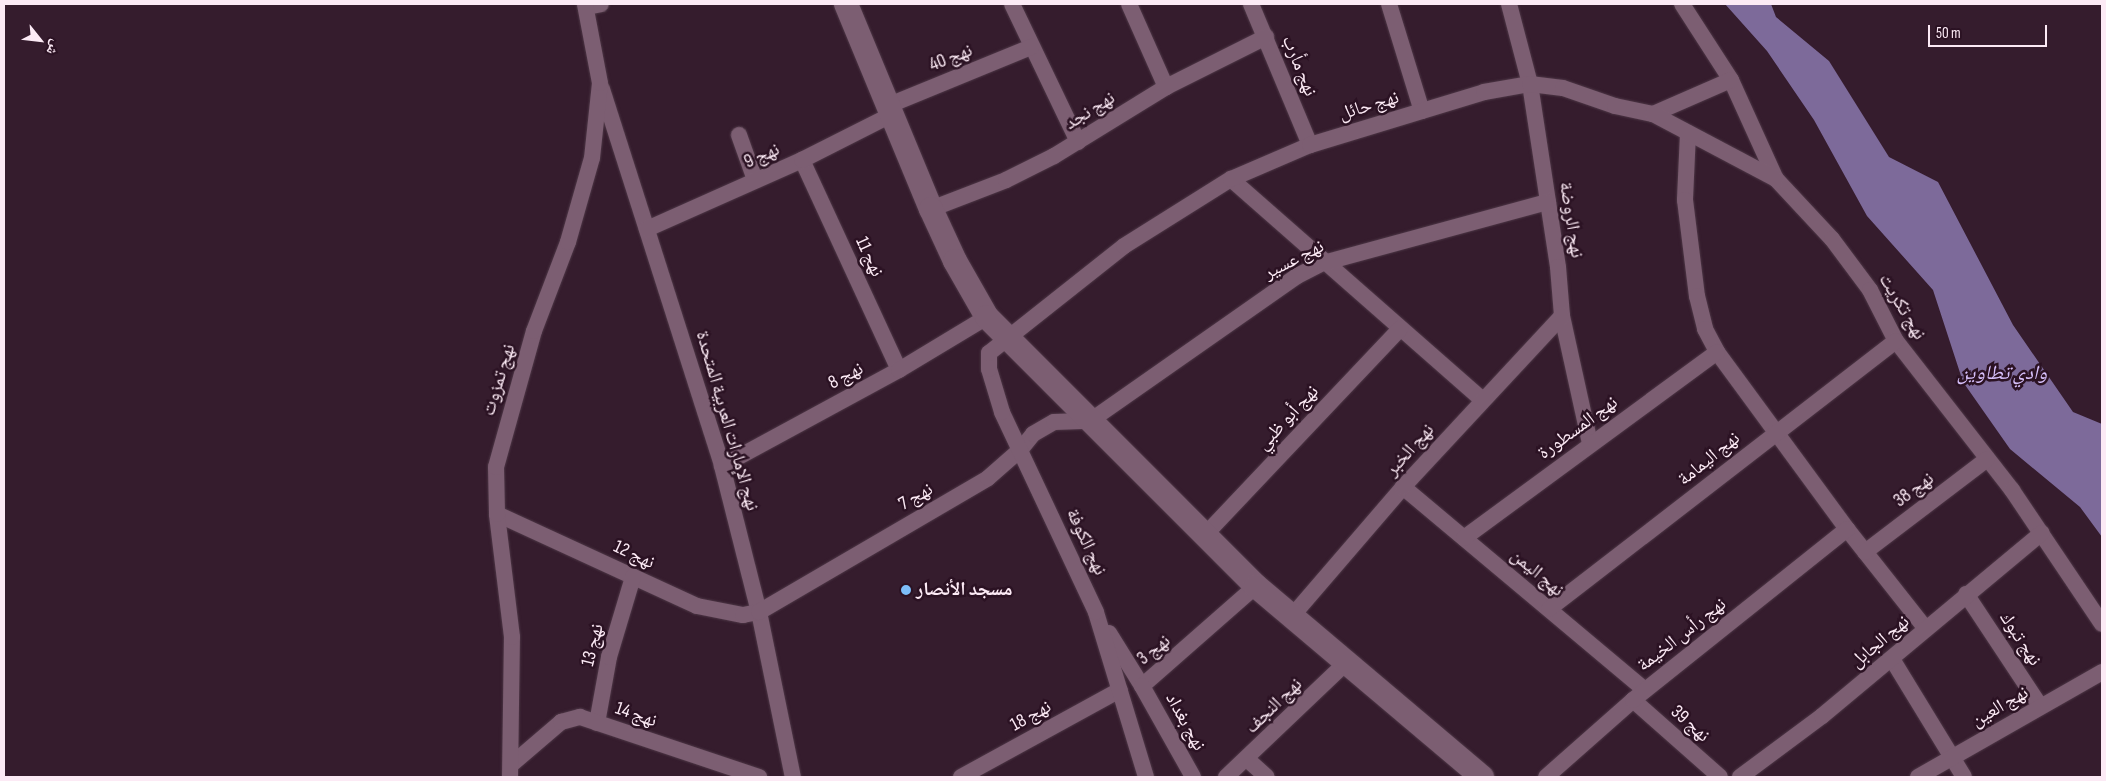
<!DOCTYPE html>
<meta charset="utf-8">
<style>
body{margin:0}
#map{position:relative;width:2106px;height:781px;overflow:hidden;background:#351c2d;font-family:"Sofia Sans Condensed","Noto Naskh Arabic",sans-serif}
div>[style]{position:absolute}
.water>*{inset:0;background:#7d6a9a}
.roads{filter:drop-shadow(0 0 1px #4d3746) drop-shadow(0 0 1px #4d3746)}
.street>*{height:16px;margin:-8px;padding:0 8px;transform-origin:8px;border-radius:8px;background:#7c5e72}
.secondary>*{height:24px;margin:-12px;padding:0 12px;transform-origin:12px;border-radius:12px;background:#7c5e72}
.dots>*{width:14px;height:14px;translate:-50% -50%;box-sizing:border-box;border:2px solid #2b1223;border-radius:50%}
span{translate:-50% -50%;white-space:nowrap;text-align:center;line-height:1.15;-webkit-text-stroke:5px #2b1223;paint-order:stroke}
.street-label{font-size:19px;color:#fceaf5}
.poi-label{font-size:19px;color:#fceaf5;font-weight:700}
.left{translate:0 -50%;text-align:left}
.water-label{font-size:20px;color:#d7c0fb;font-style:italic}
.frame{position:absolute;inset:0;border:5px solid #fceaf5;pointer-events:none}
.north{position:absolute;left:15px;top:15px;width:50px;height:50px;-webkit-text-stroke:4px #2b1223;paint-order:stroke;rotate:119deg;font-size:14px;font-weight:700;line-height:20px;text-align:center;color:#fceaf5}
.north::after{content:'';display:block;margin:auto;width:18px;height:22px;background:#fceaf5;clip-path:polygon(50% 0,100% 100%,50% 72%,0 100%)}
.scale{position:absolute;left:1928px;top:25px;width:119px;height:22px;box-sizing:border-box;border:2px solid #fceaf5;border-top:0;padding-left:6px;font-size:15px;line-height:18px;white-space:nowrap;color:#fceaf5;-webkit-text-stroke:4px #2b1223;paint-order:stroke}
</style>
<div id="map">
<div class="water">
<div style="clip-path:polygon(1725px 4px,1771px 4px,1776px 17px,1829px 61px,1889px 157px,1938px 182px,2013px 325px,2073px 412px,2102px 424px,2102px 537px,2080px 507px,2010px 449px,1963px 382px,1933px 290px,1867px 216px,1814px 120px,1767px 51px)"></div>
</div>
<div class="roads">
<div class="street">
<div style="left:1012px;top:4px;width:153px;rotate:64.4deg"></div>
<div style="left:1129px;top:4px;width:91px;rotate:66deg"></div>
<div style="left:1251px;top:4px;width:153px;rotate:67.3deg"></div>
<div style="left:1389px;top:4px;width:112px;rotate:72.9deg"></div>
<div style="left:1509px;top:4px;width:83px;rotate:75.3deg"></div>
<div style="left:1530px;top:84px;width:185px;rotate:81.3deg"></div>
<div style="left:1558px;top:267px;width:49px;rotate:85.3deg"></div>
<div style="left:1562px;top:316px;width:130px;rotate:77.6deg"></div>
<div style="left:1682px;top:4px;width:90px;rotate:57.2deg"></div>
<div style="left:1731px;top:80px;width:109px;rotate:65.6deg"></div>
<div style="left:1776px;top:179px;width:82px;rotate:47deg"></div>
<div style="left:1832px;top:239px;width:64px;rotate:53.3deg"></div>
<div style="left:1870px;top:290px;width:57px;rotate:63deg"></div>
<div style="left:1896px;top:341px;width:189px;rotate:52.1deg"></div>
<div style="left:2012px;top:490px;width:161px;rotate:56.1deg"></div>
<div style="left:586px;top:7px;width:15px;rotate:-11deg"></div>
<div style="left:602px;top:89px;width:396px;rotate:72.3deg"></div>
<div style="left:722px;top:466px;width:151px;rotate:75.8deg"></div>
<div style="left:759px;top:612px;width:168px;rotate:78.4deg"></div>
<div style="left:887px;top:106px;width:156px;rotate:-22.3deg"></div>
<div style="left:1653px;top:114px;width:85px;rotate:-23.6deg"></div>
<div style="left:1688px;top:133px;width:67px;rotate:92.6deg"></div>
<div style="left:1685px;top:200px;width:97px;rotate:82.9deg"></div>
<div style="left:1697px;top:296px;width:34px;rotate:76deg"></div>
<div style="left:1705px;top:329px;width:26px;rotate:62deg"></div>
<div style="left:1717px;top:352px;width:220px;rotate:53.7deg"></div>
<div style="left:1847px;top:529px;width:127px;rotate:51.7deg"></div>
<div style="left:739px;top:135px;width:48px;rotate:70.4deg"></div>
<div style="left:802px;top:160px;width:231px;rotate:65.2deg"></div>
<div style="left:1231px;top:179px;width:335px;rotate:41.3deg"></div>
<div style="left:931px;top:209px;width:80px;rotate:-21.1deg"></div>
<div style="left:1006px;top:180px;width:54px;rotate:-26.6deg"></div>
<div style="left:1054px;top:156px;width:132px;rotate:-31.6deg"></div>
<div style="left:1166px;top:87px;width:112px;rotate:-26.6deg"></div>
<div style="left:647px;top:229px;width:170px;rotate:-24deg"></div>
<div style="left:802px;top:160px;width:100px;rotate:-26.8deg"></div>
<div style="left:722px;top:466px;width:201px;rotate:-28.5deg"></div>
<div style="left:899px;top:370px;width:103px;rotate:-31.1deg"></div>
<div style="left:1403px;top:487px;width:316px;rotate:40deg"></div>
<div style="left:497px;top:514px;width:220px;rotate:24.7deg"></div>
<div style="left:697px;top:606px;width:47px;rotate:11.1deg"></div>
<div style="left:743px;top:615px;width:16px;rotate:-11deg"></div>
<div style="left:759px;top:612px;width:265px;rotate:-30.3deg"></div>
<div style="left:988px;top:478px;width:44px;rotate:-41.3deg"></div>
<div style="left:1021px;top:449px;width:19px;rotate:-51deg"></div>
<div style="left:1033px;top:434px;width:24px;rotate:-30deg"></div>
<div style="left:1054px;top:422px;width:36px;rotate:-2deg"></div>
<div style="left:1090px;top:421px;width:253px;rotate:-35deg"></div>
<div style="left:1297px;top:276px;width:29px;rotate:-27deg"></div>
<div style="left:1323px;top:263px;width:233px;rotate:-15.2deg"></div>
<div style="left:1204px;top:536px;width:286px;rotate:-46.6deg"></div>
<div style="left:1464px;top:538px;width:314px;rotate:-36.3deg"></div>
<div style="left:1865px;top:552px;width:153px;rotate:-37.3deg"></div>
<div style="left:1966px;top:594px;width:134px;rotate:56.5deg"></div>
<div style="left:1549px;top:609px;width:438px;rotate:-37.7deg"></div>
<div style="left:1293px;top:615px;width:169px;rotate:-49.3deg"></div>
<div style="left:1403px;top:487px;width:233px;rotate:-47.1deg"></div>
<div style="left:1109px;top:633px;width:62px;rotate:58.1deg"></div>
<div style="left:1142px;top:686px;width:152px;rotate:-41.3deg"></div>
<div style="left:1892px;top:659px;width:138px;rotate:58.6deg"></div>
<div style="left:1142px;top:686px;width:104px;rotate:60.7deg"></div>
<div style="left:1633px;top:700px;width:116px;rotate:41.5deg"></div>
<div style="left:597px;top:723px;width:67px;rotate:-79.7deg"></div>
<div style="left:609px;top:657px;width:84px;rotate:-73.3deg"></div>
<div style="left:1248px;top:760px;width:25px;rotate:42deg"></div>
<div style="left:512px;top:764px;width:65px;rotate:-40.6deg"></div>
<div style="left:561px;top:722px;width:20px;rotate:-15deg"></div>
<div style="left:580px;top:717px;width:189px;rotate:18.5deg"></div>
<div style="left:510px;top:777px;width:140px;rotate:-89.2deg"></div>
<div style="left:512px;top:637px;width:124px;rotate:-97deg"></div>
<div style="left:497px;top:514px;width:47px;rotate:-91.2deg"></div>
<div style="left:496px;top:467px;width:141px;rotate:-74.4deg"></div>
<div style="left:534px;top:331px;width:95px;rotate:-69.1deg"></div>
<div style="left:568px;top:242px;width:87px;rotate:-74.1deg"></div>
<div style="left:592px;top:158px;width:75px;rotate:-83.9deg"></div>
<div style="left:600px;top:83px;width:80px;rotate:-100.8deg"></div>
<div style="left:961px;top:777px;width:181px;rotate:-28.7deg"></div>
<div style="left:1146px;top:777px;width:172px;rotate:-106.9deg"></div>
<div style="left:1096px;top:612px;width:221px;rotate:-115.2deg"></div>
<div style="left:1002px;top:412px;width:45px;rotate:-106.8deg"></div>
<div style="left:989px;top:369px;width:16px;rotate:-90deg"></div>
<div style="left:989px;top:353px;width:172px;rotate:-38.4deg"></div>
<div style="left:1124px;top:246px;width:126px;rotate:-32.1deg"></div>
<div style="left:1231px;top:179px;width:86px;rotate:-23.3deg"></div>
<div style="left:1310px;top:145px;width:182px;rotate:-16.9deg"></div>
<div style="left:1484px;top:92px;width:47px;rotate:-9.9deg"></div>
<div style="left:1530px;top:84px;width:33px;rotate:7deg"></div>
<div style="left:1563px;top:88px;width:55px;rotate:19.1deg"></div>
<div style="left:1615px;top:106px;width:39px;rotate:12deg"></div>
<div style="left:1653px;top:114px;width:139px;rotate:27.9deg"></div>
<div style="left:1226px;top:777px;width:168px;rotate:-43.6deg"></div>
<div style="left:1546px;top:777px;width:116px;rotate:-41.5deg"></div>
<div style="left:1633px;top:700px;width:274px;rotate:-38.6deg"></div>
<div style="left:1740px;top:777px;width:102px;rotate:-36.6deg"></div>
<div style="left:1822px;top:716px;width:286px;rotate:-39.8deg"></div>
<div style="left:1918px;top:777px;width:212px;rotate:-29.7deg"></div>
</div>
<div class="secondary">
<div style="left:846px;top:4px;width:222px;rotate:67.5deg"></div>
<div style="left:931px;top:209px;width:57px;rotate:65.2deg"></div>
<div style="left:955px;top:261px;width:64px;rotate:60.3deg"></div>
<div style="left:987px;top:317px;width:380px;rotate:45deg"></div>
<div style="left:1256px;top:586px;width:296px;rotate:40.2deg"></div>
</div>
</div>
<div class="dots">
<div style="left:906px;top:590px;background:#7dbef9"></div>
</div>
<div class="street-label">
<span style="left:951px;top:58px;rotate:-22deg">نهج 40</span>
<span style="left:1299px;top:66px;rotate:68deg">نهج مأرب</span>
<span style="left:1369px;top:106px;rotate:-17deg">نهج حائل</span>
<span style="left:1090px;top:111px;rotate:-32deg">نهج نجد</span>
<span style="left:762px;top:156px;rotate:-24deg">نهج 9</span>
<span style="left:1571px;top:220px;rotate:81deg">نهج الروضة</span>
<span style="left:869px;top:257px;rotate:65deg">نهج 11</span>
<span style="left:1294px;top:260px;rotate:-27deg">نهج عسير</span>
<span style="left:1902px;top:307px;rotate:59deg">نهج تكريت</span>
<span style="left:846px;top:376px;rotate:-28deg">نهج 8</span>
<span style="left:499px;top:380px;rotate:-73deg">نهج تمزوت</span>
<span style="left:1288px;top:418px;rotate:-47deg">نهج أبو ظبي</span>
<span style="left:727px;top:421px;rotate:74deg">نهج الإمارات العربية المتحدة</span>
<span style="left:1578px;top:428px;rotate:-36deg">نهج المسطورة</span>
<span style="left:1410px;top:450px;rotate:-48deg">نهج الخبر</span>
<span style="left:1709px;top:459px;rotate:-39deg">نهج اليمامة</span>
<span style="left:1914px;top:490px;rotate:-37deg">نهج 38</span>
<span style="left:916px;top:497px;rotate:-30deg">نهج 7</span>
<span style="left:1086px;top:542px;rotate:65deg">نهج الكوفة</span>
<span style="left:634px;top:555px;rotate:25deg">نهج 12</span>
<span style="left:1537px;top:573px;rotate:40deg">نهج اليمن</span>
<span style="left:1682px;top:635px;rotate:-38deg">نهج رأس الخيمة</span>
<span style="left:2020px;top:639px;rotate:57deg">نهج تبوك</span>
<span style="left:1880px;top:642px;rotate:-40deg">نهج الجابل</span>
<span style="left:593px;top:645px;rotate:-76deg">نهج 13</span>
<span style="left:1154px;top:650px;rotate:-39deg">نهج 3</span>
<span style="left:1274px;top:706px;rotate:-44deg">نهج النجف</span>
<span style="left:2000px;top:707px;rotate:-30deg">نهج العين</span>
<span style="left:636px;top:715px;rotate:19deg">نهج 14</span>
<span style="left:1031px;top:716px;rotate:-29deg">نهج 18</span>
<span style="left:1185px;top:722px;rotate:61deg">نهج بغداد</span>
<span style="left:1690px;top:724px;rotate:42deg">نهج 39</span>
</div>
<div class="poi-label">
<span class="left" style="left:916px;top:590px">مسجد الأنصار</span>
</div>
<div class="water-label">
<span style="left:2002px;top:373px">وادي تطاوين</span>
</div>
<div class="frame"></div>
<div class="north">ش</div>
<div class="scale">50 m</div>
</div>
